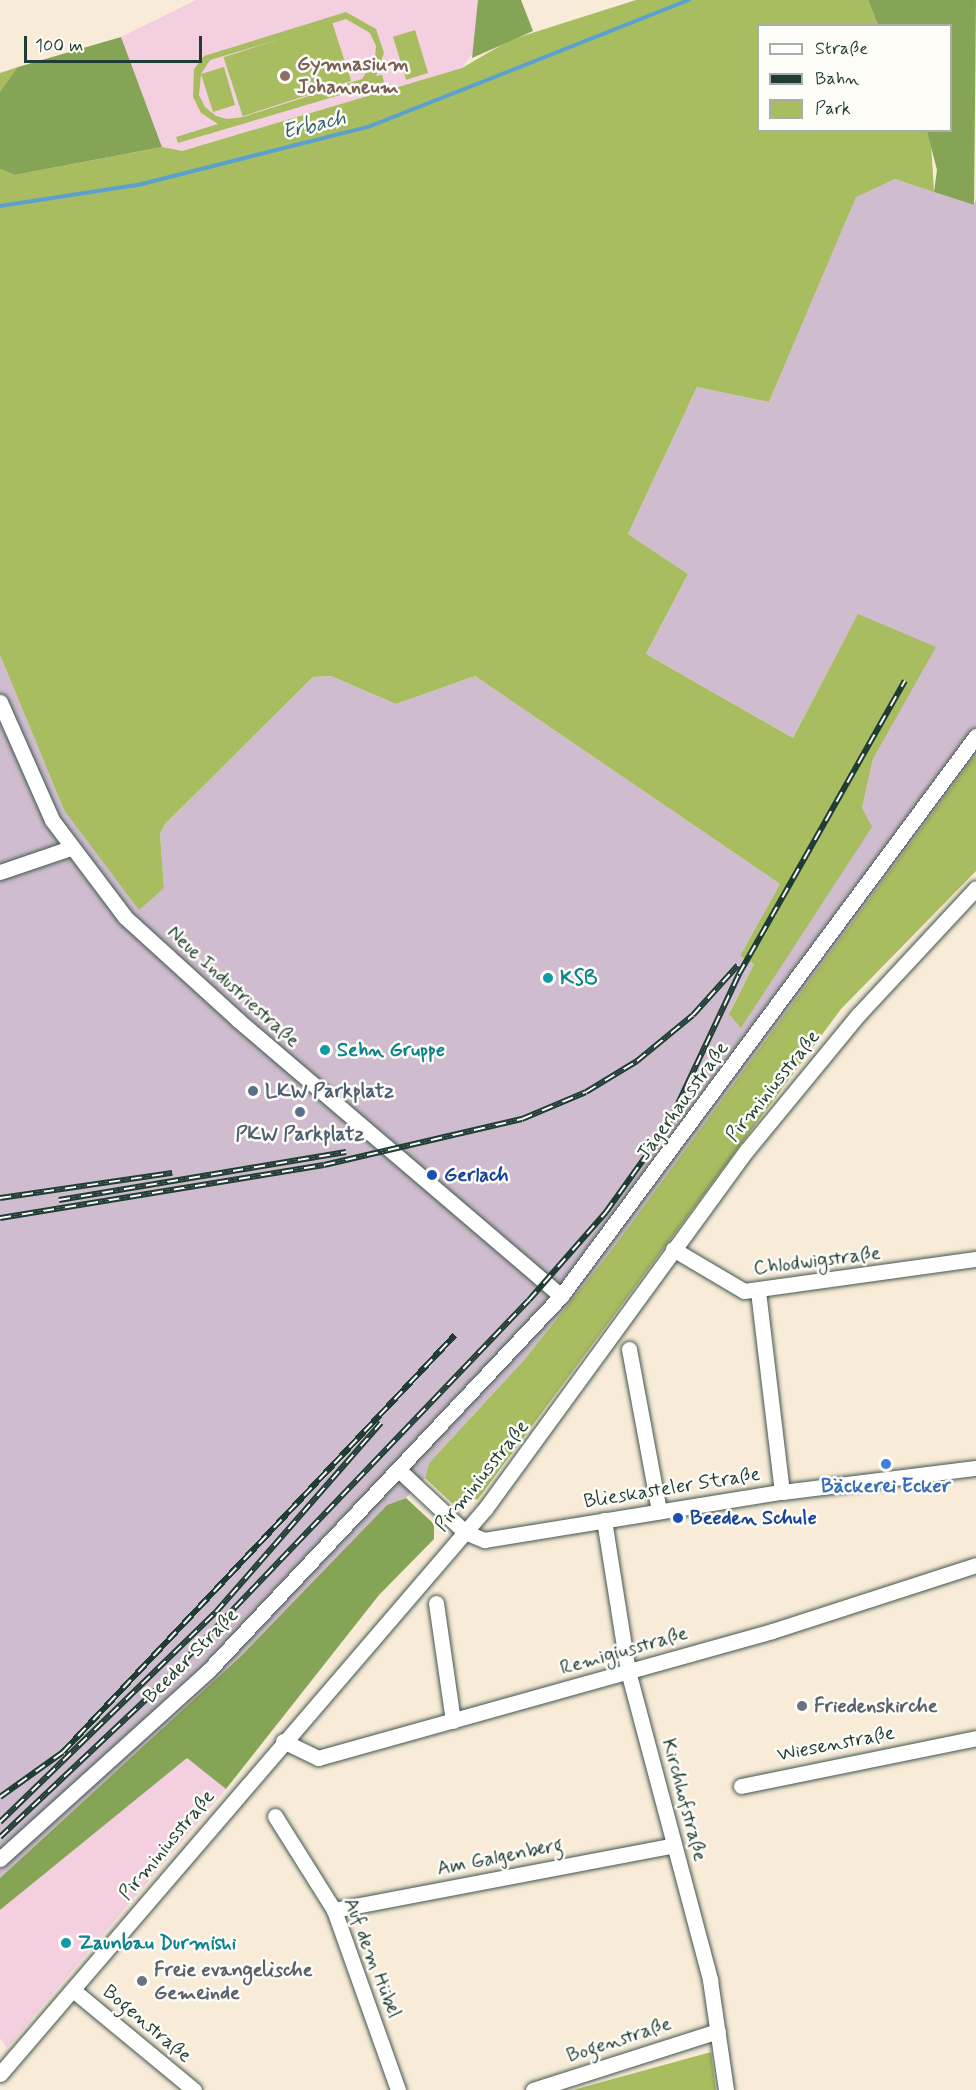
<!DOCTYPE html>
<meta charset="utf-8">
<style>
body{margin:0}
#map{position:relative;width:976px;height:2090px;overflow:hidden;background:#f8ebd8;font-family:Mynerve,sans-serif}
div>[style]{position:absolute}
.built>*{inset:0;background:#f3cfe0}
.industrial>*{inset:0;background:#cfbdcf}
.green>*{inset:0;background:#a8bc60;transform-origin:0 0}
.forest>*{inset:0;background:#86a456}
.stream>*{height:4px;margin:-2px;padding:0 2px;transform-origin:2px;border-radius:2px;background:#5aa1d0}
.roads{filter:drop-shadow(0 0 2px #40574d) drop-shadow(0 0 2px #40574d)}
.minor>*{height:15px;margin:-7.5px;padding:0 7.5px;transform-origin:7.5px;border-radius:7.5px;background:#fff}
.rail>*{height:6px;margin-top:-3px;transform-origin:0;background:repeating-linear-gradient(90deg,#fdfcf7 0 11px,#1f3d34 0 22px);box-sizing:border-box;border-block:2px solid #1f3d34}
.dots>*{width:16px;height:16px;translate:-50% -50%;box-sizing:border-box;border:3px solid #fdfcf7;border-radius:50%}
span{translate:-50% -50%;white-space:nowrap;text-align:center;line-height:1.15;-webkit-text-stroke:5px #fdfcf7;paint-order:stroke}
.education-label{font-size:20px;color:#785e54;font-weight:700}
.left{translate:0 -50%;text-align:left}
.culture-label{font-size:20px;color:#0d838f;font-weight:700}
.street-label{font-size:20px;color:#1f3d34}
.service-label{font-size:20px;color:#4e5e75;font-weight:700}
.transit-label{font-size:20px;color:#164399;font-weight:700}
.shop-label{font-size:20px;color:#366cbe;font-weight:700}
.worship-label{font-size:20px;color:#5b616d;font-weight:700}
.water-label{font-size:21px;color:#34606b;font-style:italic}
.legend{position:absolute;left:757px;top:24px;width:195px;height:108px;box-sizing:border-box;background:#fdfcf7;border:2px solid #a4b0a9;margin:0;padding:8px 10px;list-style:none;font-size:18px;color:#1f3d34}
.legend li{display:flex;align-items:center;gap:12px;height:30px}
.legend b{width:30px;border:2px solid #a4b0a9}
.scale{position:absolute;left:24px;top:36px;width:178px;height:27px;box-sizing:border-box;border:3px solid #1f3d34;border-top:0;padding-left:8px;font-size:18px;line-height:21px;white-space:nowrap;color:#1f3d34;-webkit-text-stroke:4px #fdfcf7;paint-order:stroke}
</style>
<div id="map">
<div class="built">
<div style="clip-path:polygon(196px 0,478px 0,475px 50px,462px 68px,182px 151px,167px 150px,162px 147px,121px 37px)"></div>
<div style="clip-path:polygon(187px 1758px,226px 1789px,7px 2048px,0 2038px,0 1910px)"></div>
</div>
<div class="industrial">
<div style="clip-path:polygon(895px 179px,974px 205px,976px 199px,976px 754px,610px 1252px,524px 1360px,429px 1463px,425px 1478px,406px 1498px,387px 1505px,239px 1658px,0 1878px,0 655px,64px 810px,164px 888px,160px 834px,165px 824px,313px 677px,331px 676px,396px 704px,475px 676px,780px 884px,740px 956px,754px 964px,729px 1013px,862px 808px,873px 759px,935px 647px,858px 615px,793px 738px,646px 654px,688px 574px,628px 534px,697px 387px,769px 402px,856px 196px)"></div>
</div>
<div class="green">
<div style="clip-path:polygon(636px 0,868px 0,878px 25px,758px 26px,758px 130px,927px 131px,931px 142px,934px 192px,895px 179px,856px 197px,769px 402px,697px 387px,628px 534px,688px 574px,646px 654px,793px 738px,858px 614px,936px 647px,873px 759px,862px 808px,872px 827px,741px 1028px,729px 1014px,754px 964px,740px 956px,780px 884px,475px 676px,396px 704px,331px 676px,313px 677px,165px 824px,160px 834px,164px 888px,139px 910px,64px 810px,0 655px,0 169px,15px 175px,162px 147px,182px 151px,462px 68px,510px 40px)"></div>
<div style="clip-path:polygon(evenodd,346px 12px,376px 29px,384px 53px,376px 76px,382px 75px,384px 82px,178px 143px,176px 137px,218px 124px,201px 113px,193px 97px,194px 69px,204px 56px,346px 12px,346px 19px,370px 33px,376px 46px,375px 59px,362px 79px,243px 117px,227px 119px,216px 116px,205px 107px,199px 95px,201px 74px,213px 112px,235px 105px,224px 67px,201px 74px,210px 60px,346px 19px)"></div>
<div style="left:332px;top:22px;width:62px;height:114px;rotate:72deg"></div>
<div style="left:415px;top:30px;width:45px;height:23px;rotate:73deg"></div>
<div style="clip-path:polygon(18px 67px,17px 73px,0 92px,0 73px)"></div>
<div style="clip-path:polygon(976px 754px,976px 871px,841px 1009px,478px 1499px,453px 1504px,425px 1478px,429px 1463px,524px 1360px,610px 1252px)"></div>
<div style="clip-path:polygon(711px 2052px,716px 2090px,573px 2090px)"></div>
</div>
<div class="forest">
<div style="clip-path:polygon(478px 0,521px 0,533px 31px,472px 58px)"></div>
<div style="clip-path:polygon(868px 0,976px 0,974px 205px,934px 192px,937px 170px,927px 131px,950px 130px,950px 26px,878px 25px)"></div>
<div style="clip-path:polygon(121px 37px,162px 147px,15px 175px,0 169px,0 92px,18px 67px)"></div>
<div style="clip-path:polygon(406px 1498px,434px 1524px,434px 1539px,379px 1595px,226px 1789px,187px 1758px,0 1910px,0 1878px,239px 1658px,387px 1505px)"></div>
</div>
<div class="stream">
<div style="left:0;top:206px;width:140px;rotate:-8.7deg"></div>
<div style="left:138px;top:185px;width:237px;rotate:-14.2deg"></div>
<div style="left:368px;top:127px;width:345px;rotate:-21.6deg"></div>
</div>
<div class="roads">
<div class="minor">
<div style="left:0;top:702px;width:129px;rotate:66.2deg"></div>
<div style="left:52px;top:820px;width:121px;rotate:53deg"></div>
<div style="left:125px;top:917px;width:153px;rotate:42.3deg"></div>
<div style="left:238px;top:1020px;width:425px;rotate:40.5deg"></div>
<div style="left:0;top:872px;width:74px;rotate:-18.9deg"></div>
<div style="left:673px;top:1249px;width:82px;rotate:30.6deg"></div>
<div style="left:744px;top:1291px;width:234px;rotate:-7.9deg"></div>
<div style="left:758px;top:1291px;width:202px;rotate:83.2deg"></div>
<div style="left:629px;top:1349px;width:165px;rotate:79.5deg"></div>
<div style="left:400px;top:1471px;width:89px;rotate:43.2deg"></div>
<div style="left:465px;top:1532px;width:21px;rotate:23deg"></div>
<div style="left:484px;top:1540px;width:302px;rotate:-9.2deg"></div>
<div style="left:782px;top:1492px;width:195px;rotate:-7.1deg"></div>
<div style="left:604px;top:1520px;width:153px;rotate:81deg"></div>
<div style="left:628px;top:1671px;width:320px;rotate:75.1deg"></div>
<div style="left:710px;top:1980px;width:111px;rotate:81.7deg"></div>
<div style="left:436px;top:1603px;width:119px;rotate:81.8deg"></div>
<div style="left:283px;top:1741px;width:39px;rotate:26deg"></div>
<div style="left:318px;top:1758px;width:471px;rotate:-15.6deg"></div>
<div style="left:772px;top:1631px;width:214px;rotate:-17.9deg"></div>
<div style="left:741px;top:1786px;width:240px;rotate:-11.5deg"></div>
<div style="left:275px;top:1816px;width:111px;rotate:57.9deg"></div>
<div style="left:334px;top:1910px;width:191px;rotate:70.4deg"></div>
<div style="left:0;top:1859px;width:280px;rotate:-42.1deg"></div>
<div style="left:208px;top:1671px;width:515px;rotate:-46.73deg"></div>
<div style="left:561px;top:1296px;width:697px;rotate:-53.46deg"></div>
<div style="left:334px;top:1910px;width:346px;rotate:-10.8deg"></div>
<div style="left:73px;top:1990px;width:157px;rotate:39.6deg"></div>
<div style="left:0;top:2074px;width:745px;rotate:-49.36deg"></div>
<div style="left:485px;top:1509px;width:444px;rotate:-53.9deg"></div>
<div style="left:747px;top:1150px;width:175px;rotate:-50.6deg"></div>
<div style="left:858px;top:1015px;width:173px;rotate:-47.1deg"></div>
<div style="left:533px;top:2090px;width:194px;rotate:-17.7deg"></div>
</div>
</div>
<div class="rail">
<div style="left:0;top:1198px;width:174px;rotate:-8.3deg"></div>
<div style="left:59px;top:1200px;width:291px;rotate:-9.5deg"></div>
<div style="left:0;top:1218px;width:328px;rotate:-9.3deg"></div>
<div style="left:324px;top:1165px;width:203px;rotate:-13.1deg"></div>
<div style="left:522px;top:1119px;width:69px;rotate:-22.9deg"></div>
<div style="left:586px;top:1092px;width:60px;rotate:-31.3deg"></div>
<div style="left:637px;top:1061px;width:72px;rotate:-39.4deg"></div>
<div style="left:693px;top:1015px;width:67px;rotate:-48deg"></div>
<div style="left:0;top:1797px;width:77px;rotate:-35.5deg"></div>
<div style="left:63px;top:1752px;width:572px;rotate:-46.77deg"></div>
<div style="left:0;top:1822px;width:301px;rotate:-44.2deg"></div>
<div style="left:216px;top:1612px;width:251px;rotate:-48.9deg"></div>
<div style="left:0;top:1837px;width:219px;rotate:-43.3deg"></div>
<div style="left:159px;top:1687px;width:535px;rotate:-46.29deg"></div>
<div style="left:529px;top:1300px;width:117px;rotate:-48.8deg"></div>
<div style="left:606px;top:1212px;width:107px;rotate:-54.5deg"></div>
<div style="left:668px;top:1125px;width:167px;rotate:-64.8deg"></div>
<div style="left:739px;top:974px;width:337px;rotate:-60.5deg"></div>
</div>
<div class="dots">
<div style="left:285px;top:76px;background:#8d6e63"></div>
<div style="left:548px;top:978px;background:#0f9aa8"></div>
<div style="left:325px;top:1050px;background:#0f9aa8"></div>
<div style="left:253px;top:1091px;background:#5c6f8a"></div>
<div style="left:300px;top:1112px;background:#5c6f8a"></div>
<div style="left:432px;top:1175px;background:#1a4fb4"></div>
<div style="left:886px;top:1464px;background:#3f7fe0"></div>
<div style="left:678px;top:1518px;background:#1a4fb4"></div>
<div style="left:802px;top:1706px;background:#6b7280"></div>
<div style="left:66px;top:1943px;background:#0f9aa8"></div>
<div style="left:142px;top:1981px;background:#6b7280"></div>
</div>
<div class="education-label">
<span class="left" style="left:297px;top:76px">Gymnasium<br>Johanneum</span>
</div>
<div class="culture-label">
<span class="left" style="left:560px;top:978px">KSB</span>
<span class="left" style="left:337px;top:1050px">Sehn Gruppe</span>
<span class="left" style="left:78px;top:1943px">Zaunbau Durmishi</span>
</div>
<div class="street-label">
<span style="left:233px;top:987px;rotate:42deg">Neue Industriestraße</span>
<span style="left:773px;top:1086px;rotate:-51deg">Pirminiusstraße</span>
<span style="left:683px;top:1101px;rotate:-54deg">Jägerhausstraße</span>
<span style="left:817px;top:1261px;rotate:-7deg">Chlodwigstraße</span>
<span style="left:482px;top:1476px;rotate:-51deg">Pirminiusstraße</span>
<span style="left:672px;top:1488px;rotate:-9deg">Blieskasteler Straße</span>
<span style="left:624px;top:1651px;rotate:-16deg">Remigiusstraße</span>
<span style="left:191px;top:1656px;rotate:-45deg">Beeder Straße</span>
<span style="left:836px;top:1744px;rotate:-11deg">Wiesenstraße</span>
<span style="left:684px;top:1800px;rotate:75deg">Kirchhofstraße</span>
<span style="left:167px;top:1845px;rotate:-50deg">Pirminiusstraße</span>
<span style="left:500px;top:1857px;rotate:-11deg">Am Galgenberg</span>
<span style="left:372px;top:1958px;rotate:69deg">Auf dem Hübel</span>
<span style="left:147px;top:2024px;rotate:40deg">Bogenstraße</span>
<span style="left:619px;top:2040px;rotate:-18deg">Bogenstraße</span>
</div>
<div class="service-label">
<span class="left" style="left:265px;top:1091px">LKW Parkplatz</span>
<span style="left:300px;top:1134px">PKW Parkplatz</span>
</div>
<div class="transit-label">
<span class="left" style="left:444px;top:1175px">Gerlach</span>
<span class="left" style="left:690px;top:1518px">Beeden Schule</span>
</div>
<div class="shop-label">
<span style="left:886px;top:1486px">Bäckerei Ecker</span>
</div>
<div class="worship-label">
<span class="left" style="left:814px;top:1706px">Friedenskirche</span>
<span class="left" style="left:154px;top:1982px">Freie evangelische<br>Gemeinde</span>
</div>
<div class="water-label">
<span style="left:314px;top:125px;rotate:-14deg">Erbach</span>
</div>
<ul class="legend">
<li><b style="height:8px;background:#fff"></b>Straße</li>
<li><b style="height:8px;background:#1f3d34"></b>Bahn</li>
<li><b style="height:16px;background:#a8bc60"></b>Park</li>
</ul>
<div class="scale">100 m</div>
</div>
